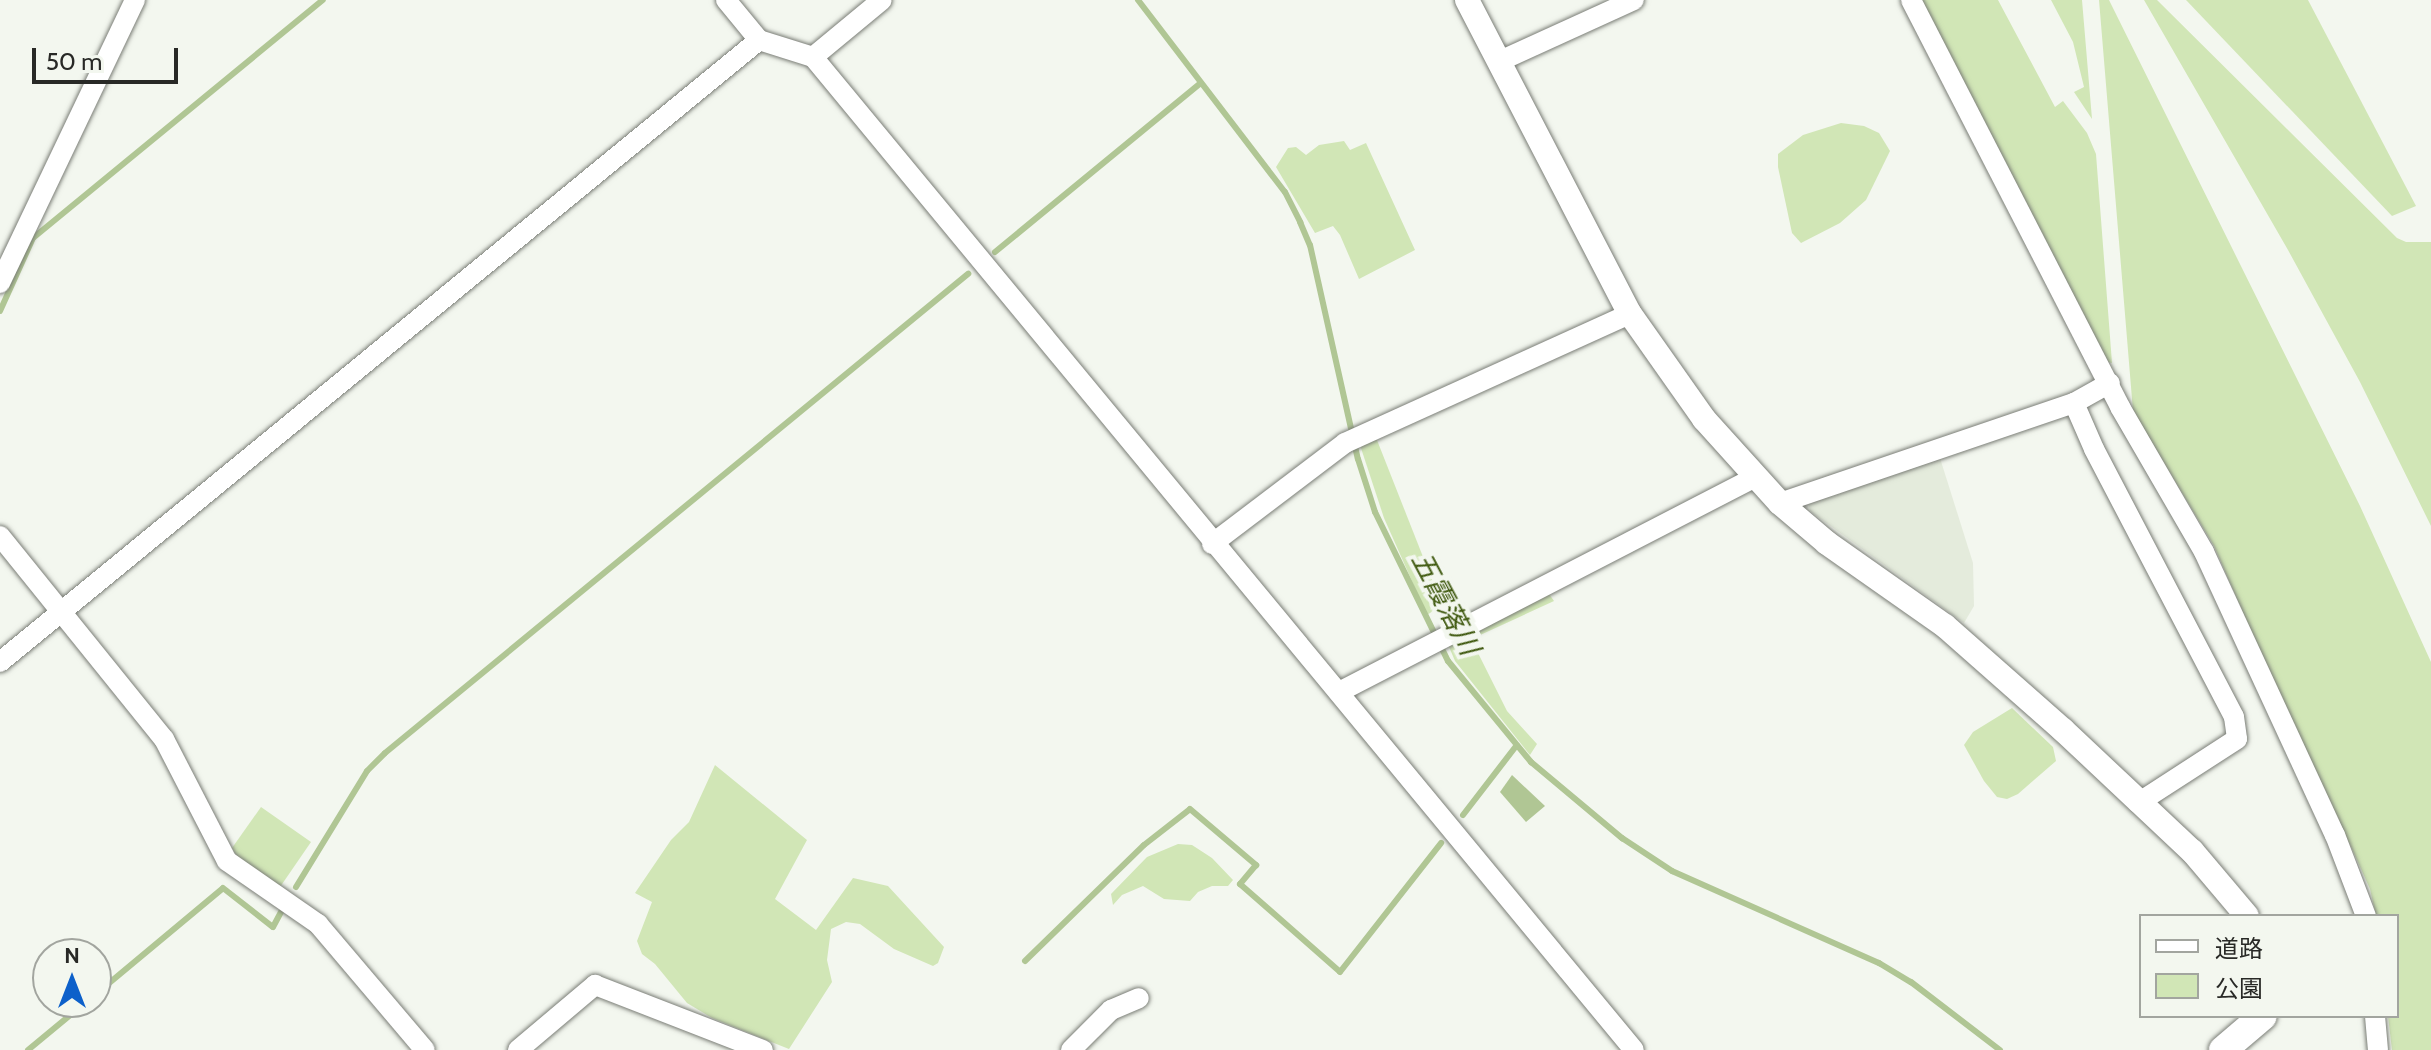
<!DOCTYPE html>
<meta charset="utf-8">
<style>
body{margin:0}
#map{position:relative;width:2431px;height:1050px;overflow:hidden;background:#f3f7ef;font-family:Cabin,"Noto Sans JP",sans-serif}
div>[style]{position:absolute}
.built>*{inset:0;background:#e4ebdc}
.green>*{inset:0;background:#d1e6b6}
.water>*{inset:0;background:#b0c694}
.stream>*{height:6px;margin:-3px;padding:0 3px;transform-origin:3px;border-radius:3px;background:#b0c694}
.roads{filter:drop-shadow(0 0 2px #7a7d76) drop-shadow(0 0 2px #7a7d76)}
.minor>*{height:20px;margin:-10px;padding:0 10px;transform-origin:10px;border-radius:10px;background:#fff}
.tertiary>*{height:24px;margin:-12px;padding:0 12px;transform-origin:12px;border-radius:12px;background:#fff}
.secondary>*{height:28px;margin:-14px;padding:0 14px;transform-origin:14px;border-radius:14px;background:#fff}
span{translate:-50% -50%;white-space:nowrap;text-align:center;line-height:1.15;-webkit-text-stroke:8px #f3f7ef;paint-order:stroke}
.water-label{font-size:28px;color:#3f590f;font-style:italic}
.legend{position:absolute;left:2139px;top:914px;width:260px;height:104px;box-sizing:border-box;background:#f3f7ef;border:2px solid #a2a59f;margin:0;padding:10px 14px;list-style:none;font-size:24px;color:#282926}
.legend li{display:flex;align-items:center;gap:16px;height:40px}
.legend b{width:40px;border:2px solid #a2a59f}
.north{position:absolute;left:32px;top:938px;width:80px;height:80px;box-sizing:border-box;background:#f3f7ef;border:2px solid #a2a59f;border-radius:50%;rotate:0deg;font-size:22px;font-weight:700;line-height:32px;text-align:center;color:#282926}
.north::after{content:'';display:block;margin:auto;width:28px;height:36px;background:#0d60ca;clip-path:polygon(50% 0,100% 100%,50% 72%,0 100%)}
.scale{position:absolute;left:32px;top:48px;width:146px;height:36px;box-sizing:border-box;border:4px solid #282926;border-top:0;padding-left:10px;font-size:24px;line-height:28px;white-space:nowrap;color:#282926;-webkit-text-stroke:6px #f3f7ef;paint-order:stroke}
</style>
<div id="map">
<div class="built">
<div style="clip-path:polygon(1940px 458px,1973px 563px,1974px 606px,1964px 623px,1810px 511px,1808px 501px)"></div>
</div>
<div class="green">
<div style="clip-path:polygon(1920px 0,1998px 0,2055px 107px,2063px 101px,2087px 133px,2096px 154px,2112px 363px,2107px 362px)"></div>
<div style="clip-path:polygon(2051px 0,2082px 0,2092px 119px,2074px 92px,2084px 87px,2073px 42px)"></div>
<div style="clip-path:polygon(2099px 0,2109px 0,2360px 506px,2431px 662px,2431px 1050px,2392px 1050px,2388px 1016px,2397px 1016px,2397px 916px,2376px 916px,2370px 889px,2352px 849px,2295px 732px,2214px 546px,2133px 411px)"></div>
<div style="clip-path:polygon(2144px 0,2157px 0,2397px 238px,2406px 242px,2431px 242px,2431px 526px,2360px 382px,2288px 250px)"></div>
<div style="clip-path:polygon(2186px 0,2308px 0,2416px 206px,2392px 216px)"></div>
<div style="clip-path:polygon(1841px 123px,1864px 126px,1879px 133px,1890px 151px,1866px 200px,1840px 223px,1801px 243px,1792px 233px,1778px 167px,1778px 154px,1803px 135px)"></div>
<div style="clip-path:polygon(1344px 141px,1350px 150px,1366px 143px,1415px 250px,1359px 279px,1340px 235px,1333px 226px,1315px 233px,1276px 167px,1288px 148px,1296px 147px,1306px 155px,1319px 145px)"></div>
<div style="clip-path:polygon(1375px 435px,1442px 605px,1427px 615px,1384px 518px,1359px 442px)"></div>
<div style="clip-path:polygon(1547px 591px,1554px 601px,1478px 636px,1474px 645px,1507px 711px,1537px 744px,1530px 755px,1455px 661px,1447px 642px)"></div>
<div style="clip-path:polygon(2012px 708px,2053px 747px,2056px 761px,2018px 794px,2007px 799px,1997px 797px,1984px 781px,1964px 745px,1973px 732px)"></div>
<div style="clip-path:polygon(715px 765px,807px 840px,775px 899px,816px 930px,853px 878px,888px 886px,944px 947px,938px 963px,933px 966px,894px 949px,860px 924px,846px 922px,831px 929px,827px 960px,832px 982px,789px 1049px,712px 1018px,687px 1003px,655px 964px,642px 954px,637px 941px,652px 902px,635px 893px,671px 840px,689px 822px)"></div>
<div style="clip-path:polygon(261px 807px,311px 842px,278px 890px,239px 860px,232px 848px)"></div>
<div style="clip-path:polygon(1178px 844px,1192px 845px,1212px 858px,1233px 880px,1228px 886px,1212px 886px,1198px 892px,1190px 901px,1164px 899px,1143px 886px,1122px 895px,1113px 905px,1111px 894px,1147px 857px)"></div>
</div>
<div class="water">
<div style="clip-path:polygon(1512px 775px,1545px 806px,1526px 822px,1500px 792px)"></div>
</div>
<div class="stream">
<div style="left:1138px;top:0;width:242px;rotate:52.6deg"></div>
<div style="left:1285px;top:192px;width:34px;rotate:63deg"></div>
<div style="left:1300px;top:222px;width:25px;rotate:67deg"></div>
<div style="left:1310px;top:245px;width:219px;rotate:77.4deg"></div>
<div style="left:1358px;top:459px;width:56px;rotate:72.2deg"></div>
<div style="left:1375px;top:512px;width:166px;rotate:63.9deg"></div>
<div style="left:1448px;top:661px;width:131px;rotate:50.6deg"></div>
<div style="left:1531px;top:762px;width:119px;rotate:39.9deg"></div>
<div style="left:1622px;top:838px;width:60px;rotate:33.4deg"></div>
<div style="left:1672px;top:871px;width:227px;rotate:24deg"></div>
<div style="left:1879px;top:963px;width:37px;rotate:31deg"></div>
<div style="left:1911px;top:982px;width:112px;rotate:37.4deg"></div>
<div style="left:995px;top:252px;width:266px;rotate:-39.4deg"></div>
<div style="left:0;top:311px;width:80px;rotate:-65.7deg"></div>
<div style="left:33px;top:238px;width:375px;rotate:-39.4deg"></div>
<div style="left:1463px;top:815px;width:88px;rotate:-52.4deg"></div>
<div style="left:296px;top:887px;width:136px;rotate:-58.5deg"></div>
<div style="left:367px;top:771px;width:25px;rotate:-45deg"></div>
<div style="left:385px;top:753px;width:755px;rotate:-39.41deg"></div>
<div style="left:1025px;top:961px;width:166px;rotate:-44.3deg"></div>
<div style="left:1144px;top:845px;width:58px;rotate:-38deg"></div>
<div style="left:1190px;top:809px;width:87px;rotate:40.3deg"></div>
<div style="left:1256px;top:865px;width:25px;rotate:130deg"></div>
<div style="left:1240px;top:884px;width:133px;rotate:41.3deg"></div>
<div style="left:1340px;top:972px;width:164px;rotate:-51.9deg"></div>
<div style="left:96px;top:994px;width:165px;rotate:-39.8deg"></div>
<div style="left:223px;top:888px;width:63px;rotate:38deg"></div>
<div style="left:273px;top:927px;width:17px;rotate:-62deg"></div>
<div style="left:28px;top:1050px;width:75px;rotate:-39.6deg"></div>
</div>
<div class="roads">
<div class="minor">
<div style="left:726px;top:0;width:52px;rotate:50.5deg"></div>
<div style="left:1911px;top:0;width:458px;rotate:62.8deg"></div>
<div style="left:2120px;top:407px;width:168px;rotate:59.9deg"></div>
<div style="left:2204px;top:552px;width:312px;rotate:65.2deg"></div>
<div style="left:2335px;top:835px;width:87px;rotate:69.1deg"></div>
<div style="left:813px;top:57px;width:89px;rotate:-39.6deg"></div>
<div style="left:1500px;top:61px;width:147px;rotate:-24.5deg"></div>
<div style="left:0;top:283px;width:314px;rotate:-64.5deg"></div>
<div style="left:2074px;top:403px;width:50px;rotate:66.5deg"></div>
<div style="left:2094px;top:449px;width:302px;rotate:62.4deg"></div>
<div style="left:2234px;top:717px;width:22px;rotate:82deg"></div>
<div style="left:2237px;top:739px;width:118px;rotate:147.1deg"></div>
<div style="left:1780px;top:503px;width:311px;rotate:-18.8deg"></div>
<div style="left:2074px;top:403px;width:41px;rotate:-29.1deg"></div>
<div style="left:0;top:536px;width:261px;rotate:51.1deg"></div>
<div style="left:164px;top:739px;width:137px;rotate:62.7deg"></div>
<div style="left:227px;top:861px;width:111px;rotate:34.7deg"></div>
<div style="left:318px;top:924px;width:165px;rotate:49.7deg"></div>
<div style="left:1212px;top:544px;width:167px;rotate:-37.2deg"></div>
<div style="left:1345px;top:443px;width:313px;rotate:-24.4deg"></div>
<div style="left:0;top:662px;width:981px;rotate:-39.33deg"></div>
<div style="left:759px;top:40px;width:57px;rotate:17.5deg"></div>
<div style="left:813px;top:57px;width:1288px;rotate:50.42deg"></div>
<div style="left:1339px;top:692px;width:466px;rotate:-27.3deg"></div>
<div style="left:2375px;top:1016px;width:34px;rotate:85deg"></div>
<div style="left:518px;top:1050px;width:101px;rotate:-40.2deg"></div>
<div style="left:595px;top:985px;width:180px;rotate:21.2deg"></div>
<div style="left:1071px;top:1050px;width:57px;rotate:-45deg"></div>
<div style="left:1111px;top:1010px;width:30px;rotate:-23deg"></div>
</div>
<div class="tertiary">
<div style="left:1467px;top:0;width:354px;rotate:62.6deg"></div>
<div style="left:1630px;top:314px;width:128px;rotate:54.8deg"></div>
<div style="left:1704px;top:419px;width:113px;rotate:47.9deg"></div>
<div style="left:1780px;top:503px;width:62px;rotate:40.4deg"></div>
<div style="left:1827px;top:543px;width:144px;rotate:35.1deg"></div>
<div style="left:1945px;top:626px;width:157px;rotate:41.4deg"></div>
<div style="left:2063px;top:730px;width:177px;rotate:43.2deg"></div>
<div style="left:2192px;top:851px;width:85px;rotate:49.8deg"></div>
</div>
<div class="secondary">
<div style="left:2223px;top:1050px;width:52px;rotate:-40.4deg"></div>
</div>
</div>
<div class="water-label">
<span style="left:1446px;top:603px;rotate:62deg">五霞落川</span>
</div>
<ul class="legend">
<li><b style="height:10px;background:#fff"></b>道路</li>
<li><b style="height:22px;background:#d1e6b6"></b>公園</li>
</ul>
<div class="north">N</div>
<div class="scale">50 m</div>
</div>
